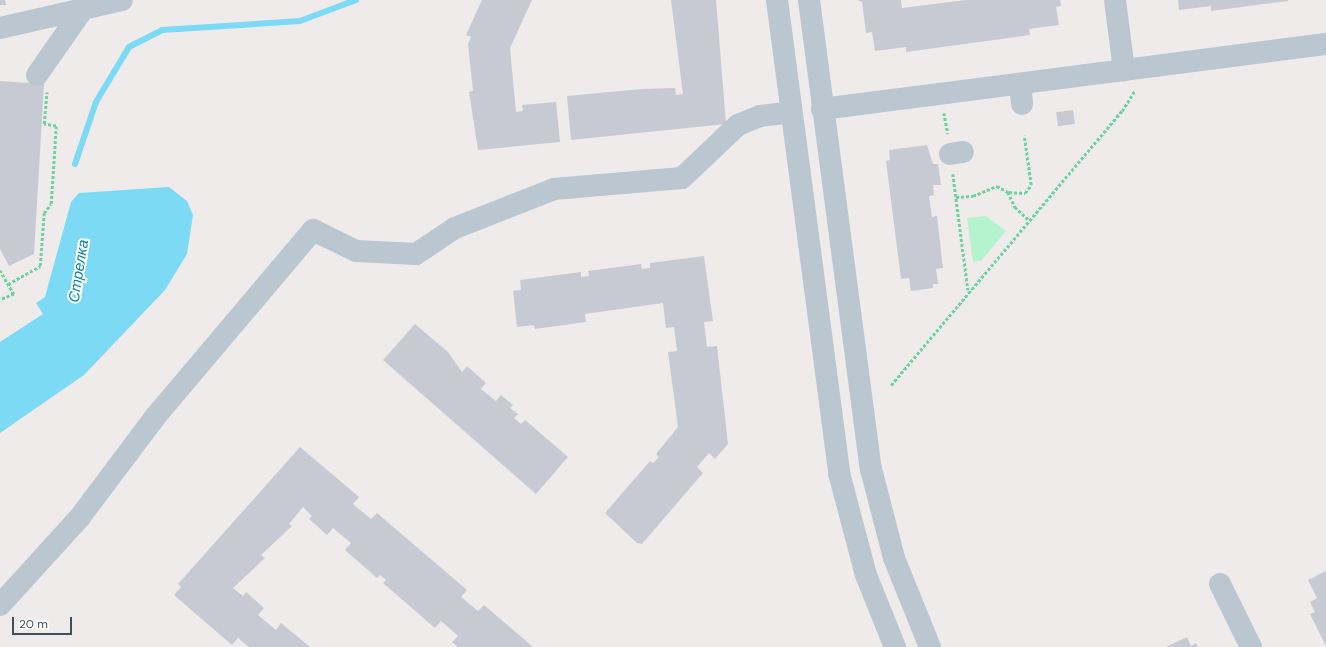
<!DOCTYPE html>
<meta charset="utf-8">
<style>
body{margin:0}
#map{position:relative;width:1326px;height:647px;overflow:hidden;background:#efebeb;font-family:"DM Sans",sans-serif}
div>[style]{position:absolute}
.green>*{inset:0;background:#b4f3cd}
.water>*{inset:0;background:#7cdaf4}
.stream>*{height:6px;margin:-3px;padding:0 3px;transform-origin:3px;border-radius:3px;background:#7cdaf4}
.building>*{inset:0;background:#c7cad3;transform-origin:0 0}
.path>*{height:2.5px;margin-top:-1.25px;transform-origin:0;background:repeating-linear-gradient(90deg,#69d4a0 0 3px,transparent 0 5px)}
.minor>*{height:22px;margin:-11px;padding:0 11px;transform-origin:11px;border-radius:11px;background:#bac6d0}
span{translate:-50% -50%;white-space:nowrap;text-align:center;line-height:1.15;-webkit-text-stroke:4px #fff;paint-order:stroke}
.water-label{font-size:15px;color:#027ea0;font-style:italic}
.scale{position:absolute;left:12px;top:617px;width:60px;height:18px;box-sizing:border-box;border:2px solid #424f5b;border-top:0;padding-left:5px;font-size:12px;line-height:14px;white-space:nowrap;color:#424f5b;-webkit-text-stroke:3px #fff;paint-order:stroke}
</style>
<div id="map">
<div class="green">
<div style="clip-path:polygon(986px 216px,1006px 231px,982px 260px,973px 262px,967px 218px)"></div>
</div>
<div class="water">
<div style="clip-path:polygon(169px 187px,187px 201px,193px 215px,187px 254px,165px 290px,84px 375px,0 433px,0 342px,43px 314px,36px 303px,45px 297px,71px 202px,79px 193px)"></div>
</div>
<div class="stream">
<div style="left:75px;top:164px;width:65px;rotate:-71.3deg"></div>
<div style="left:96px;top:102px;width:64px;rotate:-59deg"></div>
<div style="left:129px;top:47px;width:37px;rotate:-27deg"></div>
<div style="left:162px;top:30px;width:138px;rotate:-3.7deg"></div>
<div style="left:300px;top:21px;width:60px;rotate:-20.6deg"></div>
</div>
<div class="building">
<div style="clip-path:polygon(0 0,5px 0,6px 5px,0 5px)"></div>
<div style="clip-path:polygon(482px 0,532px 0,510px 48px,516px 112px,523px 111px,522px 105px,556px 102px,560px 142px,478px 150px,469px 92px,473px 91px,468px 44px,471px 37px,466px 35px)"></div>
<div style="clip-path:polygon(671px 0,716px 0,726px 124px,571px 140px,567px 96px,642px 89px,675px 88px,676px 95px,683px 94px)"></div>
<div style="clip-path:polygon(857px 0,901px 0,902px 8px,966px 0,1060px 0,1061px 6px,1056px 7px,1059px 25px,1029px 29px,1030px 35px,906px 52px,906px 47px,875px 51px,872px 32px,866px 33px,862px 2px)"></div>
<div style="clip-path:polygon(1178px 0,1288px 0,1288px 1px,1211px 11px,1211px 6px,1179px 10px)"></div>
<div style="clip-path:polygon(0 81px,44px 84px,34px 254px,9px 266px,0 249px)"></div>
<div style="left:1073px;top:110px;width:14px;height:17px;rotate:82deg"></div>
<div style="clip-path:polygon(927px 145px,933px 164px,938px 164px,941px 185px,933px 185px,934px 195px,929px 196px,932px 217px,937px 216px,943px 268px,936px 269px,938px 284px,933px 284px,933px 288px,911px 291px,909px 278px,901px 279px,886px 161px,890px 160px,889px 150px)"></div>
<div style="clip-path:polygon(704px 256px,713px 321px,704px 322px,707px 347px,717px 346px,728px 444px,715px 459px,709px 453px,697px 467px,703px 473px,642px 544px,637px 543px,605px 513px,650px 461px,653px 463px,659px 457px,656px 454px,678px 427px,668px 352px,677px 351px,674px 327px,666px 328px,663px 303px,585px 314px,586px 322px,535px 329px,534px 325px,517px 327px,513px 291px,521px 290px,520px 280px,581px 272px,581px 277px,589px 276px,588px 271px,641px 264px,642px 269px,650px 268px,650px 263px)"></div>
<div style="clip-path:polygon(415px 324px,448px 352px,462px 372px,467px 366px,486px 383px,481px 389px,496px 401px,501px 395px,513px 405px,510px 408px,518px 414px,514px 418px,521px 424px,525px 420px,568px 457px,536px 494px,383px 360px)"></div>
<div style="clip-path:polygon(300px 447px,359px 497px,353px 504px,371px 519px,377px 513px,467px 590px,461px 597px,478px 611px,484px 605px,533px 647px,458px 647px,452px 642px,458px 636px,441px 621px,435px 628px,383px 583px,386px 580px,380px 575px,377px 578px,345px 550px,351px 543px,333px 528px,327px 535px,309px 519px,312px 516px,303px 507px,289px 524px,292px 526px,261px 555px,265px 558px,233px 588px,243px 596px,246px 592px,264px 608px,258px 615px,276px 630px,281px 623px,310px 647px,249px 647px,238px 638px,232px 645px,174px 595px,181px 587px,178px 584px)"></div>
<div style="clip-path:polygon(1326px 571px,1326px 646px,1310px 614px,1315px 612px,1310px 602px,1317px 598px,1308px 580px)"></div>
<div style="clip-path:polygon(1187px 637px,1191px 646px,1196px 643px,1198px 647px,1166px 647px)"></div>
</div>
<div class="path">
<div style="left:944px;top:113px;width:21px;rotate:79deg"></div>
<div style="left:953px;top:174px;width:117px;rotate:82.6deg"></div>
<div style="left:1009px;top:192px;width:16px;rotate:4deg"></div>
<div style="left:1025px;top:193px;width:10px;rotate:-53deg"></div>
<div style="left:1031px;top:185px;width:50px;rotate:-98deg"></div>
<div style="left:956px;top:197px;width:17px;rotate:-3deg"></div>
<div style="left:973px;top:196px;width:26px;rotate:-23deg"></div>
<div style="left:997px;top:186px;width:13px;rotate:29deg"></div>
<div style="left:1008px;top:192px;width:17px;rotate:65deg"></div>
<div style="left:1015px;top:207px;width:19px;rotate:43deg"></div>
<div style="left:0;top:270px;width:28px;rotate:60deg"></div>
<div style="left:14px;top:294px;width:15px;rotate:157deg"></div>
<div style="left:8px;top:284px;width:37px;rotate:-29deg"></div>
<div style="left:40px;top:266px;width:53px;rotate:-85.7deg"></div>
<div style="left:44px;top:213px;width:11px;rotate:-52deg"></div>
<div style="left:51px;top:204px;width:78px;rotate:-86.3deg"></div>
<div style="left:56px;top:126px;width:12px;rotate:-171deg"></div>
<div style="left:44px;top:124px;width:32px;rotate:-85deg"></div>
<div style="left:891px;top:385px;width:358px;rotate:-49.9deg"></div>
<div style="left:1122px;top:111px;width:25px;rotate:-58deg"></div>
</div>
<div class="minor">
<div style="left:777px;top:0;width:477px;rotate:82.5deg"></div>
<div style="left:839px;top:473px;width:106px;rotate:75.2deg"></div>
<div style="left:866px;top:575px;width:78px;rotate:68.1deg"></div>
<div style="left:809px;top:0;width:473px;rotate:82.5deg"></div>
<div style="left:871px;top:469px;width:92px;rotate:75.5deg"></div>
<div style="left:894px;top:558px;width:96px;rotate:68deg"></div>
<div style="left:1115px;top:0;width:71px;rotate:82.7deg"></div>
<div style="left:0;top:28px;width:125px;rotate:-12.9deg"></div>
<div style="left:37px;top:75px;width:80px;rotate:-55.1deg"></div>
<div style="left:1020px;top:84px;width:20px;rotate:84deg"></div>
<div style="left:822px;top:109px;width:508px;rotate:-7.35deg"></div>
<div style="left:950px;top:154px;width:13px;rotate:-9deg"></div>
<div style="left:1220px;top:584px;width:70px;rotate:63.8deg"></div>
<div style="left:0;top:605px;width:119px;rotate:-47.7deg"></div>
<div style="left:80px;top:517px;width:125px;rotate:-53.1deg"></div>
<div style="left:155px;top:417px;width:245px;rotate:-49.8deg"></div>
<div style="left:313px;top:230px;width:48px;rotate:26deg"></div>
<div style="left:356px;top:251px;width:60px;rotate:2.9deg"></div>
<div style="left:416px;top:254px;width:47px;rotate:-33.7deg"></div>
<div style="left:455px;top:228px;width:106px;rotate:-21.5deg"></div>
<div style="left:554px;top:189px;width:128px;rotate:-4.9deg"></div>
<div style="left:682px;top:178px;width:77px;rotate:-43.4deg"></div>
<div style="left:738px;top:125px;width:24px;rotate:-22deg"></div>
<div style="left:760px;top:116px;width:31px;rotate:-7deg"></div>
</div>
<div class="water-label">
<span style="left:79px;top:271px;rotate:-81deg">Стрелка</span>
</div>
<div class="scale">20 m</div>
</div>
